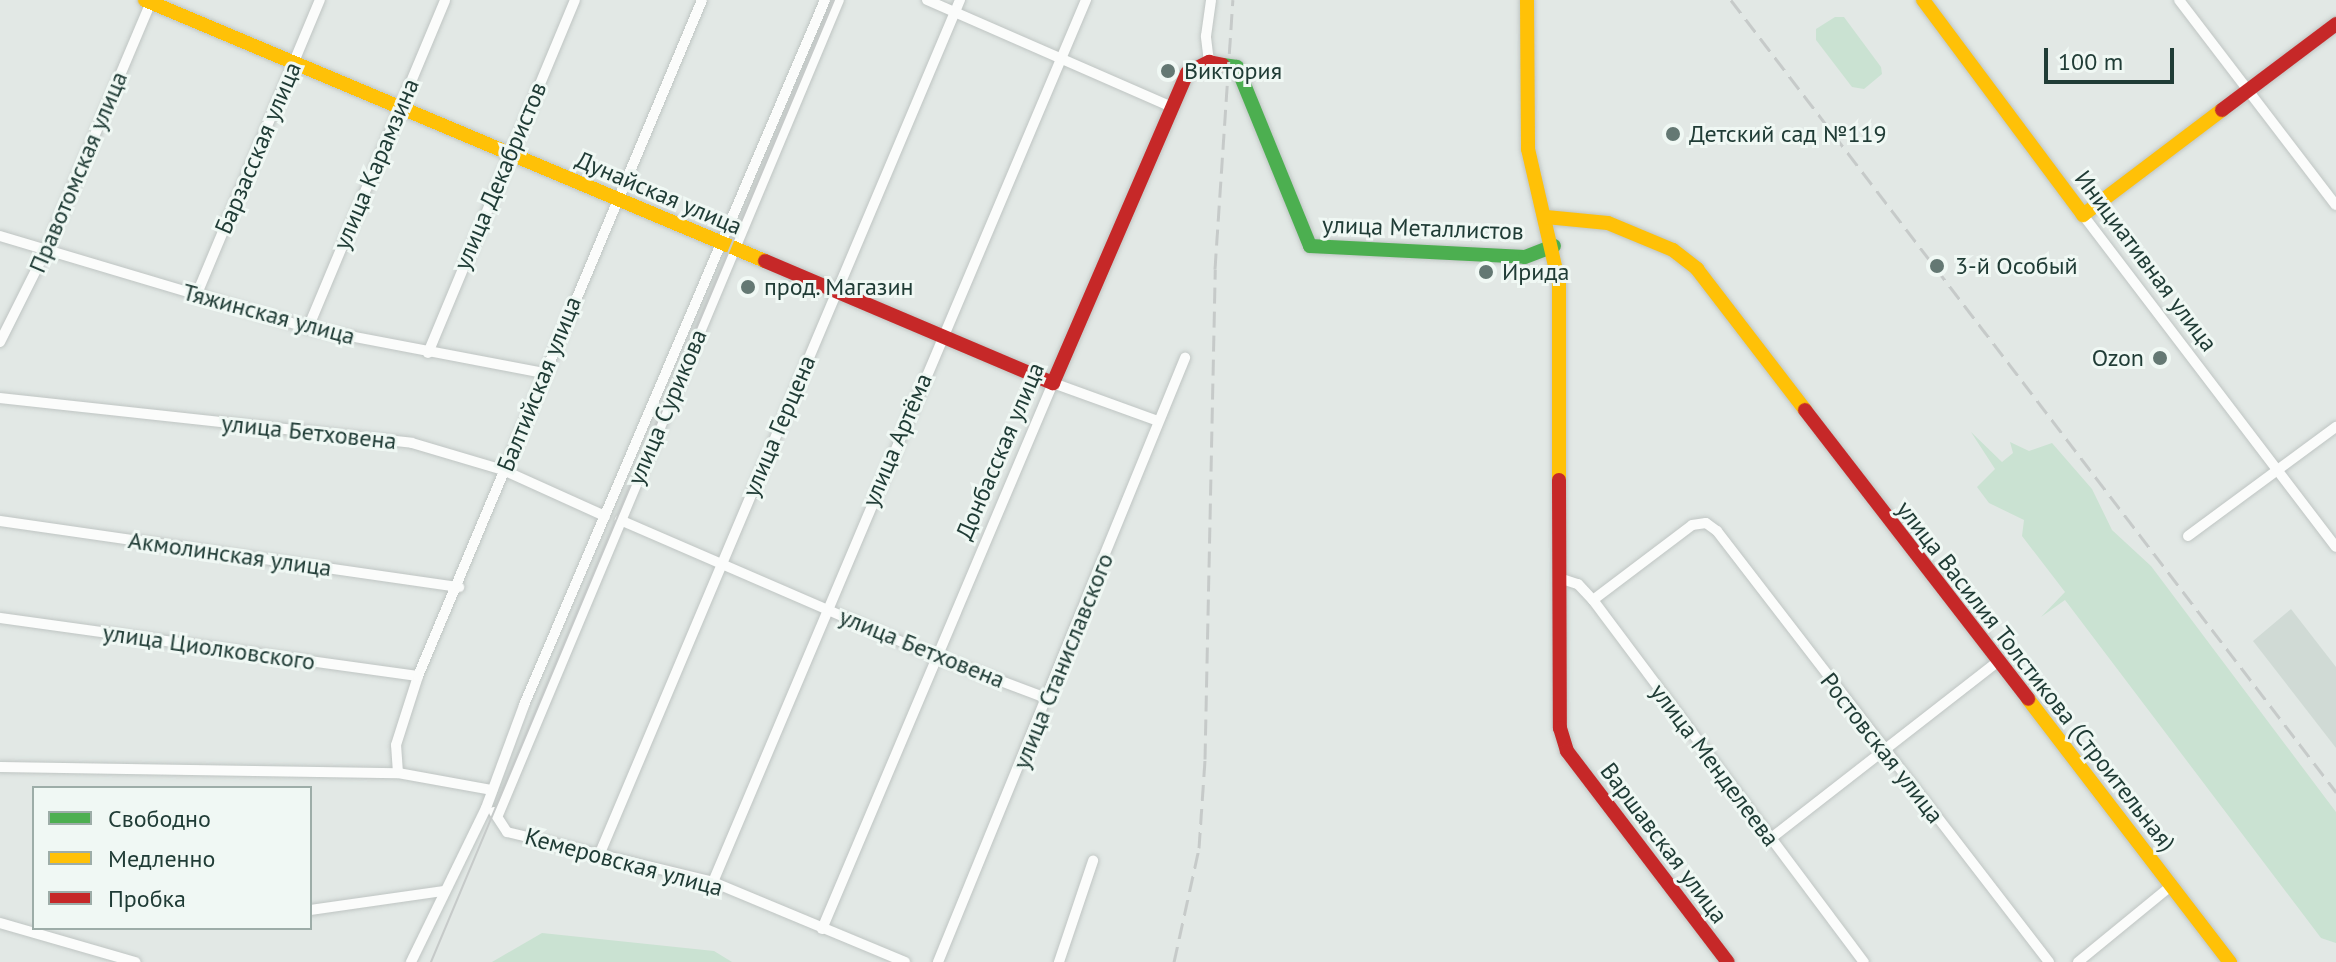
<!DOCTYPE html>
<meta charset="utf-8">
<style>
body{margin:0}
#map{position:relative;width:2336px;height:962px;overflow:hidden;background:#e2e8e5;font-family:"PT Sans",sans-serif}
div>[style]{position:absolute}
.built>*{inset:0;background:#d0dad5}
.green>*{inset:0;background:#cae2d2}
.roads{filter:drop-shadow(0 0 2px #bfc5c3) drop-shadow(0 0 2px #bfc5c3)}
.street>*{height:10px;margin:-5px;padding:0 5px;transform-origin:5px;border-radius:5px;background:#fbfcfb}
.fast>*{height:14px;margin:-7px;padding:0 7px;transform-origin:7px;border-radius:7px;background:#4caf50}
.slow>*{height:14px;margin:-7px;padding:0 7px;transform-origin:7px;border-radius:7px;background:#ffc107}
.jam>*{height:14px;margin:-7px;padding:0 7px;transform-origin:7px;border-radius:7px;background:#c62828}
.tram>*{height:2px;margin:-1px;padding:0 1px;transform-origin:1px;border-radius:1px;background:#c6cac9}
.rail>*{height:3px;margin-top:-1.5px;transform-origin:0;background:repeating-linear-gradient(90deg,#c6cac9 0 16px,transparent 0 24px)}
.dots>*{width:22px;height:22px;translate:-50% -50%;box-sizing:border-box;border:4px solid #f0f8f4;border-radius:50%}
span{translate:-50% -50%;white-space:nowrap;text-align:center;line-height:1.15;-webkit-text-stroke:6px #f0f8f4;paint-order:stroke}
.poi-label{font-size:24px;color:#203c36}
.left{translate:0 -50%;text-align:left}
.right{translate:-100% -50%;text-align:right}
.street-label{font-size:24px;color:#203c36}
.legend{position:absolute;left:32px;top:786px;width:280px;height:144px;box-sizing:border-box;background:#f0f8f4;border:2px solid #9dada8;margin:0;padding:10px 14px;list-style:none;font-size:24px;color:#203c36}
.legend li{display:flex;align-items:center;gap:16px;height:40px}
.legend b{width:40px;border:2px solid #9dada8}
.scale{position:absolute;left:2044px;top:48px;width:130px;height:36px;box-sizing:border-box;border:4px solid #203c36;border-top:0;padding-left:10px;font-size:24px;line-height:28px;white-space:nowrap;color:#203c36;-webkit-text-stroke:6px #f0f8f4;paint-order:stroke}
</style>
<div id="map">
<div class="built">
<div style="clip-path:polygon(2291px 609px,2336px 667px,2336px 748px,2253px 641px)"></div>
</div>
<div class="green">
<div style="clip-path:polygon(1835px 17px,1844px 17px,1881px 67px,1882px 74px,1864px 89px,1852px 87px,1816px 40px,1816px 29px)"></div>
<div style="clip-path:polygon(1971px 432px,2002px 462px,2013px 453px,2010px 442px,2029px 451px,2052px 443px,2092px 489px,2112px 530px,2151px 566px,2336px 812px,2336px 943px,2321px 938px,2065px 600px,2041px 617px,2065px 592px,2022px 536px,2024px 520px,1989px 503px,1977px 487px,1995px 469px)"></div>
<div style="clip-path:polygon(542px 933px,714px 951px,732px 962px,492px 962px)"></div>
</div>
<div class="roads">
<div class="street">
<div style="left:927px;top:0;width:265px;rotate:23.6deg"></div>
<div style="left:2179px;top:0;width:258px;rotate:52.6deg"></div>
<div style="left:1209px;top:62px;width:26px;rotate:-97deg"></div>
<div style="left:1206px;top:36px;width:36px;rotate:-82deg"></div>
<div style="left:2083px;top:215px;width:417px;rotate:52.7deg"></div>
<div style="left:0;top:236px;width:321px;rotate:16.6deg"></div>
<div style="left:308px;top:328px;width:239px;rotate:10.8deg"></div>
<div style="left:196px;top:296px;width:321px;rotate:-67.3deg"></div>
<div style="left:308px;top:328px;width:355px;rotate:-67.3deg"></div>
<div style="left:0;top:342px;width:105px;rotate:-63.4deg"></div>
<div style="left:47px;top:248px;width:269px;rotate:-67.1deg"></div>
<div style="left:428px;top:353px;width:382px;rotate:-67.4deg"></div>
<div style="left:0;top:398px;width:414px;rotate:6.2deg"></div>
<div style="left:412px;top:443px;width:95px;rotate:16.5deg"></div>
<div style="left:503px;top:470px;width:112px;rotate:24.3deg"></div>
<div style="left:620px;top:520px;width:345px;rotate:23.4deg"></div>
<div style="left:937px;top:657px;width:120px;rotate:20.6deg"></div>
<div style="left:0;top:521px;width:464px;rotate:8.2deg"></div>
<div style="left:2188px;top:536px;width:184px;rotate:-36.4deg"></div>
<div style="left:1559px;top:578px;width:20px;rotate:18deg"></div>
<div style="left:1578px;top:584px;width:22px;rotate:47deg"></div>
<div style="left:1593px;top:600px;width:452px;rotate:53.2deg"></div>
<div style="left:1593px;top:600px;width:124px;rotate:-37.1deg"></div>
<div style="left:1692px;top:525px;width:14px;rotate:-8deg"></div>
<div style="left:1706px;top:523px;width:14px;rotate:36deg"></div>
<div style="left:1717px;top:531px;width:544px;rotate:52.39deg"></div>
<div style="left:0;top:618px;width:422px;rotate:7.9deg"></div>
<div style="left:0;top:767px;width:398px;rotate:0.9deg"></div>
<div style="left:398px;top:773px;width:96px;rotate:10.3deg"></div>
<div style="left:398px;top:773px;width:28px;rotate:-94deg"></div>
<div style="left:396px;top:745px;width:72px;rotate:-72.3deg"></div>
<div style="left:418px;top:676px;width:733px;rotate:-67.21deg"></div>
<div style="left:494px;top:812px;width:24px;rotate:57deg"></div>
<div style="left:507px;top:832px;width:212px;rotate:13.6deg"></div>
<div style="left:713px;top:882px;width:208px;rotate:22.6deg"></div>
<div style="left:498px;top:815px;width:883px;rotate:-67.3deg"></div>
<div style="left:1770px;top:839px;width:286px;rotate:-37.9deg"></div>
<div style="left:600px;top:853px;width:926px;rotate:-67.12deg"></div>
<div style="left:713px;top:882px;width:958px;rotate:-67.08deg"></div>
<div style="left:310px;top:910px;width:134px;rotate:-8.1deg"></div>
<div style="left:0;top:923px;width:141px;rotate:16.1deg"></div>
<div style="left:822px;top:929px;width:593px;rotate:-67.07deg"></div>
<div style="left:1053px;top:383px;width:112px;rotate:19.9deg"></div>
<div style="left:411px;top:962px;width:171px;rotate:-64deg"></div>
<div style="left:486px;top:808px;width:110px;rotate:-69.7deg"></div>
<div style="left:524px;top:705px;width:767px;rotate:-66.88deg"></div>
<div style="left:938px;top:962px;width:653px;rotate:-67.76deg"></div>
<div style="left:1059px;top:962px;width:107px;rotate:-71.4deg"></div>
<div style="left:2078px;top:962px;width:120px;rotate:-39.3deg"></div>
</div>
<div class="fast">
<div style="left:1223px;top:65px;width:14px;rotate:8deg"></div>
<div style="left:1237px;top:67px;width:193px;rotate:67.8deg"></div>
<div style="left:1310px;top:246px;width:215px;rotate:2.9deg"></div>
<div style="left:1525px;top:257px;width:31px;rotate:-21deg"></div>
</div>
<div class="slow">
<div style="left:145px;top:0;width:673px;rotate:22.83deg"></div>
<div style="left:1527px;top:0;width:149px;rotate:89.6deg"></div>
<div style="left:1528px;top:149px;width:138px;rotate:77deg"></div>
<div style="left:1559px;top:283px;width:197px;rotate:90deg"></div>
<div style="left:1923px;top:0;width:268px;rotate:53.3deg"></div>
<div style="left:2083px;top:215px;width:174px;rotate:-37.1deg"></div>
<div style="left:1546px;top:217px;width:62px;rotate:5.5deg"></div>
<div style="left:1608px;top:223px;width:70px;rotate:22.6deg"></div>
<div style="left:1673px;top:250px;width:31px;rotate:38deg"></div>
<div style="left:1697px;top:269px;width:178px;rotate:52.5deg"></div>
<div style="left:2028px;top:699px;width:332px;rotate:52.5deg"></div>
</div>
<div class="jam">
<div style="left:2222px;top:110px;width:143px;rotate:-37deg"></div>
<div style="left:765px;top:261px;width:313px;rotate:23deg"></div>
<div style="left:1053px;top:383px;width:338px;rotate:-66.6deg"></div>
<div style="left:1187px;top:73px;width:25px;rotate:-27deg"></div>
<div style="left:1209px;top:62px;width:14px;rotate:12deg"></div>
<div style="left:1805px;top:410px;width:365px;rotate:52.3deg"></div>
<div style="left:1559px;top:480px;width:248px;rotate:89.8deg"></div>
<div style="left:1560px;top:728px;width:24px;rotate:73deg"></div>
<div style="left:1567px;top:751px;width:265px;rotate:52.7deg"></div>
</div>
</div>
<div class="tram">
<div style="left:431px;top:962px;width:1043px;rotate:-67.27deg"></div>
</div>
<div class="rail">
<div style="left:1731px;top:0;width:997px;rotate:52.62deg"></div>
<div style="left:1174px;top:962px;width:117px;rotate:-77.6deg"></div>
<div style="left:1199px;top:848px;width:89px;rotate:-86.1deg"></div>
<div style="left:1205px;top:759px;width:490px;rotate:-88.8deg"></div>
<div style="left:1215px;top:269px;width:270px;rotate:-86.2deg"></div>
</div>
<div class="dots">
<div style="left:1168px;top:71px;background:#647873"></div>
<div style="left:1673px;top:134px;background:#647873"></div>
<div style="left:1937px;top:266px;background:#647873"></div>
<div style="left:1486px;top:272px;background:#647873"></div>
<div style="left:748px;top:287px;background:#647873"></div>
<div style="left:2160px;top:358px;background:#647873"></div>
</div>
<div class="poi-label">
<span class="left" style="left:1184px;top:71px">Виктория</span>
<span class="left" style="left:1689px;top:134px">Детский сад №119</span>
<span class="left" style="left:1955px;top:266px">3-й Особый</span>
<span class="left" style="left:1502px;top:272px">Ирида</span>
<span class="left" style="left:764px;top:287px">прод. Магазин</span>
<span class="right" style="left:2144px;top:358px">Ozon</span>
</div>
<div class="street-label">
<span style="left:258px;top:148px;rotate:-67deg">Барзасская улица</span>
<span style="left:376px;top:164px;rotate:-67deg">улица Карамзина</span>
<span style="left:78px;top:172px;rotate:-67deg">Правотомская улица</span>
<span style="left:500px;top:176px;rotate:-67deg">улица Декабристов</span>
<span style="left:659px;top:193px;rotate:23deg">Дунайская улица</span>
<span style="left:1423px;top:228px;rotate:2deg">улица Металлистов</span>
<span style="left:2146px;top:261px;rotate:53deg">Инициативная улица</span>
<span style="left:269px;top:314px;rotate:15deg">Тяжинская улица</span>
<span style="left:539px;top:384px;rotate:-68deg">Балтийская улица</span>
<span style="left:667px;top:407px;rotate:-67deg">улица Сурикова</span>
<span style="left:779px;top:426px;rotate:-67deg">улица Герцена</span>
<span style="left:309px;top:432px;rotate:6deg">улица Бетховена</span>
<span style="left:897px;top:440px;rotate:-67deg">улица Артёма</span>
<span style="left:1000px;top:451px;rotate:-67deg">Донбасская улица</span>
<span style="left:230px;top:554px;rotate:8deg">Акмолинская улица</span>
<span style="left:209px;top:647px;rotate:8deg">улица Циолковского</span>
<span style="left:922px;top:648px;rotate:22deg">улица Бетховена</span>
<span style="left:1063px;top:661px;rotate:-68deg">улица Станиславского</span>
<span style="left:2036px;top:676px;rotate:52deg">улица Василия Толстикова (Строительная)</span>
<span style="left:1882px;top:748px;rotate:52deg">Ростовская улица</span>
<span style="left:1715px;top:765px;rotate:53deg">улица Менделеева</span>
<span style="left:1664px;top:843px;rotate:53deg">Варшавская улица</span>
<span style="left:624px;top:862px;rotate:15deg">Кемеровская улица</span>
</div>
<ul class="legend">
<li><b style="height:10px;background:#4caf50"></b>Свободно</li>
<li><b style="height:10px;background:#ffc107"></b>Медленно</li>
<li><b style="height:10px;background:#c62828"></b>Пробка</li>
</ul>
<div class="scale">100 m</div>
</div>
